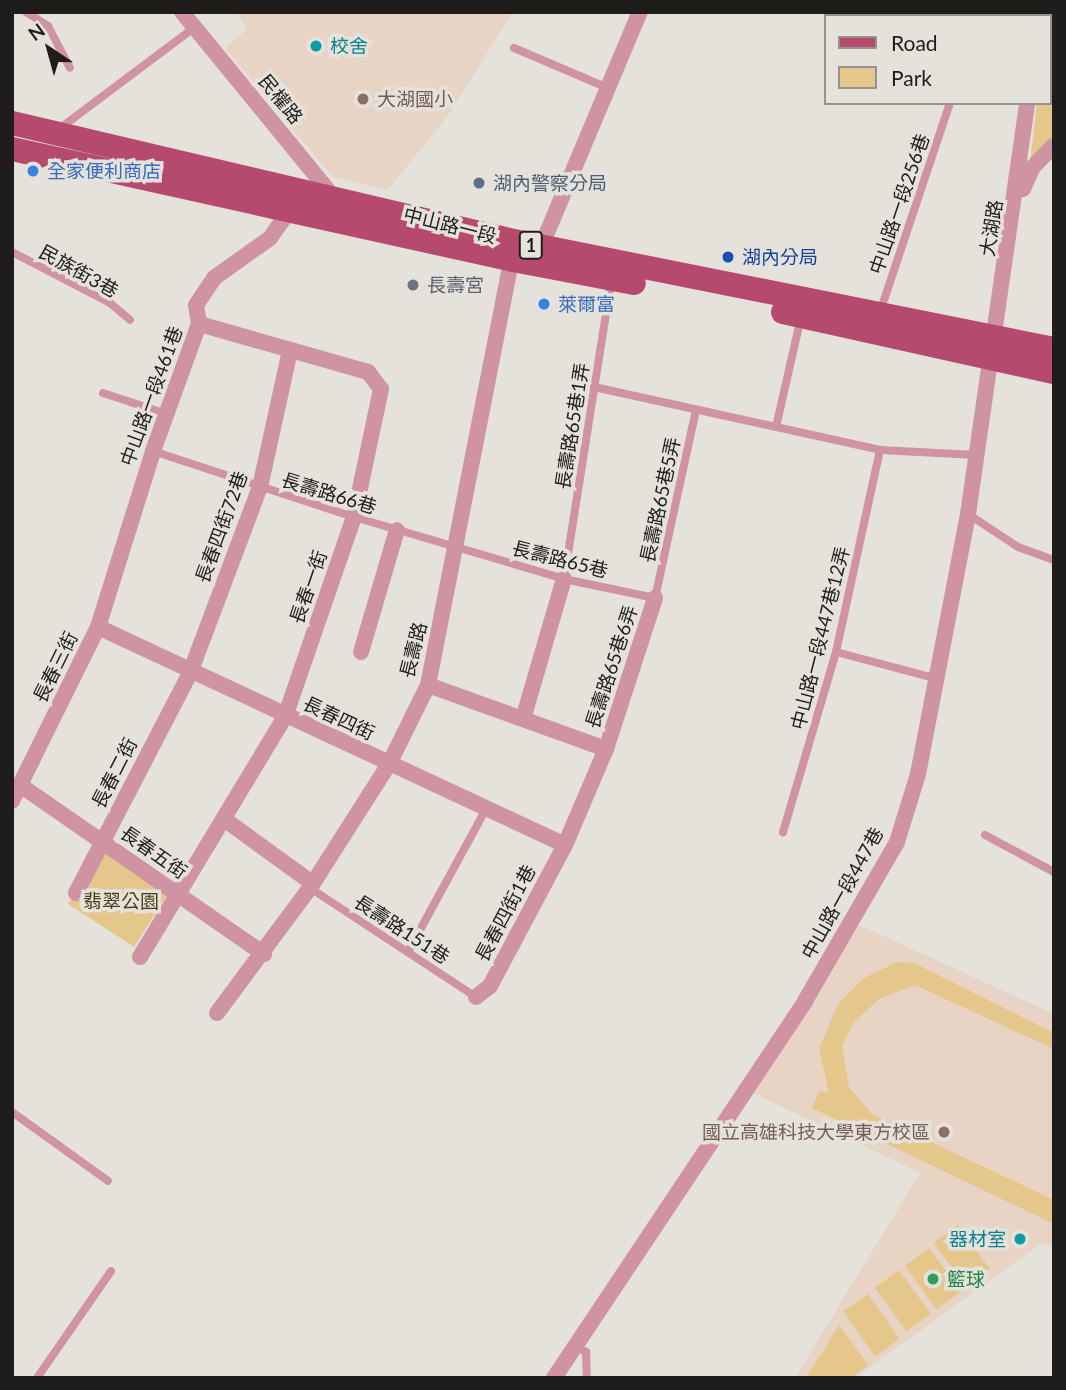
<!DOCTYPE html>
<meta charset="utf-8">
<style>
body{margin:0}
#map{position:relative;width:1066px;height:1390px;overflow:hidden;background:#e5e1db;font-family:Lato,"Noto Sans TC",sans-serif}
div>[style]{position:absolute}
.education>*{inset:0;background:#e7d4c4}
.green>*{inset:0;background:#e5c68b;transform-origin:0 0}
.lane>*{height:8px;margin:-4px;padding:0 4px;transform-origin:4px;border-radius:4px;background:#d093a3}
.street>*{height:16px;margin:-8px;padding:0 8px;transform-origin:8px;border-radius:8px;background:#d093a3}
.primary>*{height:24px;margin:-12px;padding:0 12px;transform-origin:12px;border-radius:12px;background:#b64a6e}
.dots>*{width:19px;height:19px;translate:-50% -50%;box-sizing:border-box;border:4px solid #e5e1db;border-radius:50%}
span{translate:-50% -50%;white-space:nowrap;text-align:center;line-height:1.15;-webkit-text-stroke:7px #e5e1db;paint-order:stroke}
.shield-label span{padding:2px 5px;background:#e5e1db;border:2px solid;border-radius:5px;-webkit-text-stroke-width:0}
.shield-label{font-size:18px;color:#1f1d1b;font-weight:700}
.culture-label{font-size:19px;color:#0d838f}
.left{translate:0 -50%;text-align:left}
.right{translate:-100% -50%;text-align:right}
.street-label{font-size:19px;color:#1f1d1b}
.education-label{font-size:19px;color:#785e54}
.shop-label{font-size:19px;color:#366cbe}
.service-label{font-size:19px;color:#4e5e75}
.transit-label{font-size:19px;color:#164399}
.worship-label{font-size:19px;color:#5b616d}
.park-label{font-size:19px;color:#4c3b18}
.leisure-label{font-size:19px;color:#27864d}
.frame{position:absolute;inset:0;border:14px solid #1f1d1b;pointer-events:none}
.legend{position:absolute;left:824px;top:14px;width:228px;height:91px;box-sizing:border-box;background:#e5e1db;border:2px solid #96938e;margin:0;padding:9px 12px;list-style:none;font-size:21px;color:#1f1d1b}
.legend li{display:flex;align-items:center;gap:14px;height:35px}
.legend b{width:35px;border:2px solid #96938e}
.north{position:absolute;left:14px;top:14px;width:70px;height:70px;-webkit-text-stroke:5px #e5e1db;paint-order:stroke;rotate:324deg;font-size:19px;font-weight:700;line-height:28px;text-align:center;color:#1f1d1b}
.north::after{content:'';display:block;margin:auto;width:24px;height:32px;background:#1f1d1b;clip-path:polygon(50% 0,100% 100%,50% 72%,0 100%)}
</style>
<div id="map">
<div class="education">
<div style="clip-path:polygon(236px 12px,513px 12px,445px 120px,387px 190px,333px 177px,225px 48px,247px 29px)"></div>
<div style="clip-path:polygon(857px 924px,1054px 1014px,1054px 1248px,1042px 1243px,855px 1378px,795px 1378px,920px 1173px,749px 1091px)"></div>
</div>
<div class="green">
<div style="clip-path:polygon(1050px 85px,1054px 141px,1030px 162px,1037px 103px,1050px 103px)"></div>
<div style="left:102px;top:851px;width:79px;height:63px;rotate:33deg"></div>
<div style="clip-path:polygon(897px 962px,914px 963px,1054px 1033px,1054px 1049px,915px 985px,879px 999px,854px 1022px,842px 1046px,849px 1087px,872px 1114px,1054px 1200px,1054px 1224px,812px 1108px,819px 1091px,829px 1093px,819px 1049px,838px 1004px,864px 978px)"></div>
<div style="left:958px;top:1225px;width:54px;height:30px;rotate:54deg"></div>
<div style="left:929px;top:1248px;width:54px;height:30px;rotate:54deg"></div>
<div style="left:899px;top:1270px;width:54px;height:30px;rotate:54deg"></div>
<div style="left:868px;top:1294px;width:55px;height:30px;rotate:55deg"></div>
<div style="clip-path:polygon(839px 1325px,868px 1365px,851px 1378px,806px 1378px)"></div>
</div>
<div class="lane">
<div style="left:26px;top:12px;width:26px;rotate:32deg"></div>
<div style="left:48px;top:26px;width:47px;rotate:62.4deg"></div>
<div style="left:979px;top:16px;width:4px;rotate:-76deg"></div>
<div style="left:514px;top:48px;width:102px;rotate:23.1deg"></div>
<div style="left:59px;top:129px;width:170px;rotate:-36.9deg"></div>
<div style="left:12px;top:252px;width:110px;rotate:27.5deg"></div>
<div style="left:110px;top:303px;width:26px;rotate:40deg"></div>
<div style="left:880px;top:312px;width:220px;rotate:-71.5deg"></div>
<div style="left:594px;top:387px;width:293px;rotate:12.4deg"></div>
<div style="left:880px;top:450px;width:207px;rotate:102.3deg"></div>
<div style="left:836px;top:652px;width:188px;rotate:106.4deg"></div>
<div style="left:103px;top:393px;width:67px;rotate:18.2deg"></div>
<div style="left:776px;top:427px;width:113px;rotate:-77.2deg"></div>
<div style="left:880px;top:450px;width:97px;rotate:3deg"></div>
<div style="left:153px;top:451px;width:212px;rotate:18.2deg"></div>
<div style="left:354px;top:517px;width:219px;rotate:16.4deg"></div>
<div style="left:564px;top:579px;width:93px;rotate:11.8deg"></div>
<div style="left:655px;top:598px;width:192px;rotate:-77.7deg"></div>
<div style="left:968px;top:514px;width:60px;rotate:33.4deg"></div>
<div style="left:1018px;top:547px;width:38px;rotate:20deg"></div>
<div style="left:564px;top:579px;width:302px;rotate:-81deg"></div>
<div style="left:836px;top:652px;width:106px;rotate:14.8deg"></div>
<div style="left:985px;top:835px;width:78px;rotate:28.2deg"></div>
<div style="left:310px;top:888px;width:199px;rotate:33.3deg"></div>
<div style="left:408px;top:952px;width:163px;rotate:-61.4deg"></div>
<div style="left:12px;top:1112px;width:118px;rotate:35.7deg"></div>
<div style="left:575px;top:1346px;width:13px;rotate:29deg"></div>
<div style="left:586px;top:1352px;width:26px;rotate:88deg"></div>
<div style="left:37px;top:1378px;width:130px;rotate:-55.3deg"></div>
</div>
<div class="street">
<div style="left:182px;top:12px;width:237px;rotate:50.7deg"></div>
<div style="left:332px;top:195px;width:6px;rotate:90deg"></div>
<div style="left:1035px;top:16px;width:4px;rotate:-90deg"></div>
<div style="left:1023px;top:189px;width:24px;rotate:-66deg"></div>
<div style="left:1033px;top:167px;width:30px;rotate:-46deg"></div>
<div style="left:541px;top:247px;width:255px;rotate:-67.2deg"></div>
<div style="left:98px;top:627px;width:515px;rotate:25.02deg"></div>
<div style="left:361px;top:652px;width:127px;rotate:-73.6deg"></div>
<div style="left:428px;top:685px;width:189px;rotate:19.8deg"></div>
<div style="left:523px;top:719px;width:146px;rotate:-73.7deg"></div>
<div style="left:20px;top:785px;width:297px;rotate:34.7deg"></div>
<div style="left:12px;top:801px;width:194px;rotate:-63.7deg"></div>
<div style="left:98px;top:627px;width:184px;rotate:-72.6deg"></div>
<div style="left:153px;top:451px;width:135px;rotate:-70.1deg"></div>
<div style="left:199px;top:324px;width:19px;rotate:-99deg"></div>
<div style="left:196px;top:305px;width:32px;rotate:-56deg"></div>
<div style="left:214px;top:278px;width:69px;rotate:-35.5deg"></div>
<div style="left:270px;top:238px;width:32px;rotate:-55deg"></div>
<div style="left:224px;top:819px;width:109px;rotate:36deg"></div>
<div style="left:76px;top:893px;width:248px;rotate:-62.6deg"></div>
<div style="left:190px;top:673px;width:199px;rotate:-69.4deg"></div>
<div style="left:260px;top:487px;width:140px;rotate:-77.6deg"></div>
<div style="left:140px;top:957px;width:280px;rotate:-58.9deg"></div>
<div style="left:285px;top:717px;width:212px;rotate:-71deg"></div>
<div style="left:354px;top:517px;width:131px;rotate:-78.1deg"></div>
<div style="left:381px;top:389px;width:21px;rotate:-127deg"></div>
<div style="left:368px;top:372px;width:176px;rotate:-164.1deg"></div>
<div style="left:476px;top:997px;width:18px;rotate:-38deg"></div>
<div style="left:490px;top:986px;width:160px;rotate:-62deg"></div>
<div style="left:565px;top:845px;width:104px;rotate:-66.9deg"></div>
<div style="left:606px;top:749px;width:159px;rotate:-72deg"></div>
<div style="left:217px;top:1013px;width:156px;rotate:-53.4deg"></div>
<div style="left:310px;top:888px;width:147px;rotate:-57.5deg"></div>
<div style="left:389px;top:764px;width:88px;rotate:-63.7deg"></div>
<div style="left:428px;top:685px;width:442px;rotate:-78.9deg"></div>
<div style="left:554px;top:1378px;width:453px;rotate:-56.3deg"></div>
<div style="left:805px;top:1001px;width:184px;rotate:-59.9deg"></div>
<div style="left:897px;top:842px;width:71px;rotate:-72.8deg"></div>
<div style="left:918px;top:774px;width:265px;rotate:-79.1deg"></div>
<div style="left:968px;top:514px;width:415px;rotate:-81.8deg"></div>
</div>
<div class="primary">
<div style="left:12px;top:123px;width:516px;rotate:13.23deg"></div>
<div style="left:514px;top:241px;width:551px;rotate:11.31deg"></div>
<div style="left:12px;top:149px;width:513px;rotate:12.49deg"></div>
<div style="left:513px;top:260px;width:123px;rotate:10.8deg"></div>
<div style="left:783px;top:312px;width:278px;rotate:12.5deg"></div>
</div>
<div class="dots">
<div style="left:316px;top:46px;background:#0f9aa8"></div>
<div style="left:363px;top:99px;background:#8d6e63"></div>
<div style="left:33px;top:171px;background:#3f7fe0"></div>
<div style="left:479px;top:183px;background:#5c6f8a"></div>
<div style="left:728px;top:257px;background:#1a4fb4"></div>
<div style="left:413px;top:285px;background:#6b7280"></div>
<div style="left:544px;top:304px;background:#3f7fe0"></div>
<div style="left:944px;top:1132px;background:#8d6e63"></div>
<div style="left:1020px;top:1239px;background:#0f9aa8"></div>
<div style="left:933px;top:1279px;background:#2e9e5b"></div>
</div>
<div class="shield-label">
<span style="left:531px;top:245px">1</span>
</div>
<div class="culture-label">
<span class="left" style="left:330px;top:46px">校舍</span>
<span class="right" style="left:1006px;top:1239px">器材室</span>
</div>
<div class="street-label">
<span style="left:281px;top:99px;rotate:51deg">民權路</span>
<span style="left:899px;top:204px;rotate:-71deg">中山路一段256巷</span>
<span style="left:450px;top:225px;rotate:14deg">中山路一段</span>
<span style="left:991px;top:228px;rotate:-81deg">大湖路</span>
<span style="left:79px;top:271px;rotate:29deg">民族街3巷</span>
<span style="left:151px;top:396px;rotate:-70deg">中山路一段461巷</span>
<span style="left:572px;top:426px;rotate:-81deg">長壽路65巷1弄</span>
<span style="left:329px;top:493px;rotate:17deg">長壽路66巷</span>
<span style="left:660px;top:500px;rotate:-78deg">長壽路65巷5弄</span>
<span style="left:221px;top:527px;rotate:-70deg">長春四街72巷</span>
<span style="left:560px;top:559px;rotate:14deg">長壽路65巷</span>
<span style="left:308px;top:587px;rotate:-71deg">長春一街</span>
<span style="left:820px;top:638px;rotate:-76deg">中山路一段447巷12弄</span>
<span style="left:413px;top:650px;rotate:-76deg">長壽路</span>
<span style="left:55px;top:667px;rotate:-64deg">長春三街</span>
<span style="left:611px;top:667px;rotate:-72deg">長壽路65巷6弄</span>
<span style="left:339px;top:718px;rotate:25deg">長春四街</span>
<span style="left:114px;top:773px;rotate:-63deg">長春二街</span>
<span style="left:154px;top:852px;rotate:35deg">長春五街</span>
<span style="left:842px;top:893px;rotate:-61deg">中山路一段447巷</span>
<span style="left:505px;top:913px;rotate:-62deg">長春四街1巷</span>
<span style="left:402px;top:929px;rotate:33deg">長壽路151巷</span>
</div>
<div class="education-label">
<span class="left" style="left:377px;top:99px">大湖國小</span>
<span class="right" style="left:930px;top:1132px">國立高雄科技大學東方校區</span>
</div>
<div class="shop-label">
<span class="left" style="left:47px;top:171px">全家便利商店</span>
<span class="left" style="left:558px;top:304px">萊爾富</span>
</div>
<div class="service-label">
<span class="left" style="left:493px;top:183px">湖內警察分局</span>
</div>
<div class="transit-label">
<span class="left" style="left:742px;top:257px">湖內分局</span>
</div>
<div class="worship-label">
<span class="left" style="left:427px;top:285px">長壽宮</span>
</div>
<div class="park-label">
<span style="left:121px;top:901px">翡翠公園</span>
</div>
<div class="leisure-label">
<span class="left" style="left:947px;top:1279px">籃球</span>
</div>
<div class="frame"></div>
<ul class="legend">
<li><b style="height:9px;background:#b64a6e"></b>Road</li>
<li><b style="height:19px;background:#e5c68b"></b>Park</li>
</ul>
<div class="north">N</div>
</div>
